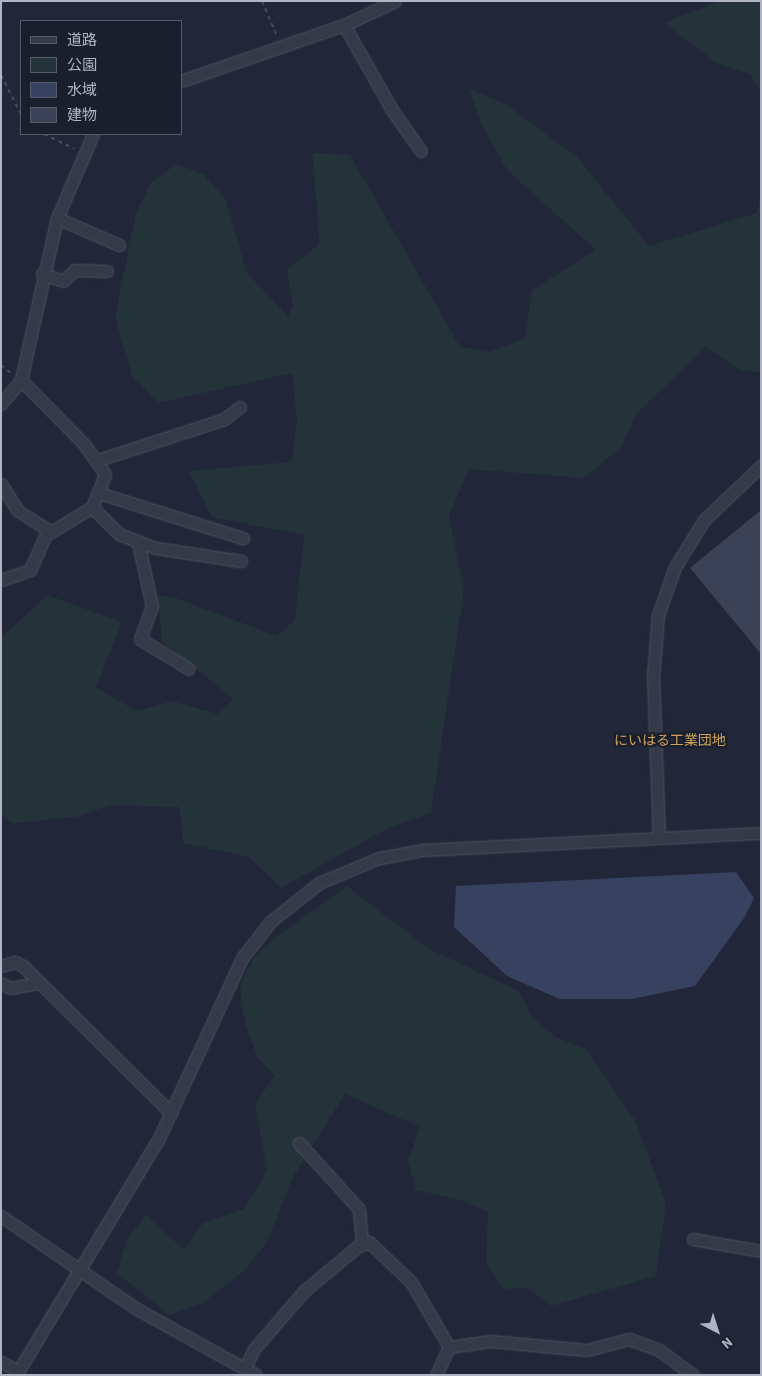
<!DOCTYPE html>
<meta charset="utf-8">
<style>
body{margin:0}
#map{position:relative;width:762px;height:1376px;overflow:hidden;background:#212738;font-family:"Source Sans 3","Noto Sans JP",sans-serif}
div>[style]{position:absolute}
.green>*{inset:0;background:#233339}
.water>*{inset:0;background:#374260}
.building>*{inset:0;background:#3b4255}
.path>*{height:2px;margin-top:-1px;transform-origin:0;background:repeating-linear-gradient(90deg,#415056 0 4px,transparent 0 8px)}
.roads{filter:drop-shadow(0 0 1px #505463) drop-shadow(0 0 1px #505463)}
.minor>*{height:11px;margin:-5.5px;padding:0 5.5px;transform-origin:5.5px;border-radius:5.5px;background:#353a48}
span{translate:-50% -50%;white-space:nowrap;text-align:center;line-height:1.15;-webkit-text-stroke:4.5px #1a1f2d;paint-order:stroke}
.neighbourhood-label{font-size:14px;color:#cfa260}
.frame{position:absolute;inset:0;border:2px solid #b0b4c5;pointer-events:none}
.legend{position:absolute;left:20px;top:20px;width:162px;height:115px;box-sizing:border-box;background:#1a1f2d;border:1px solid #565b6a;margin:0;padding:6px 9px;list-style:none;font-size:15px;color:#b0b4c5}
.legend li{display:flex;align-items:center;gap:10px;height:25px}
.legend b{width:25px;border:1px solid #565b6a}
.north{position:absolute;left:692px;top:1306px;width:50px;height:50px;-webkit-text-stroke:4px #1a1f2d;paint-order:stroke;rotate:140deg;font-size:14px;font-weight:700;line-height:20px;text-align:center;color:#b0b4c5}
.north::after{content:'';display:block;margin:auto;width:18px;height:22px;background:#b0b4c5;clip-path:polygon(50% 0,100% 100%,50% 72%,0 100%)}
</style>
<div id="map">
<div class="green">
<div style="clip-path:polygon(720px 1px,761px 1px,761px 93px,750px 74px,717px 63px,664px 23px)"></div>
<div style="clip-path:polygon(469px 89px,505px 104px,577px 157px,649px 246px,757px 213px,761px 191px,761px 372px,742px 371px,706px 347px,635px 415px,623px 445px,584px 478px,469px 469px,449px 516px,464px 589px,431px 813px,388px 828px,281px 888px,249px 857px,183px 843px,179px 807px,110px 805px,76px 817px,13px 823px,1px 815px,1px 638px,47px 595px,122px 622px,96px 688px,137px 711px,172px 701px,217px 714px,234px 699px,162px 642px,158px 596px,173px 597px,277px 636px,295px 620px,304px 535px,212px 517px,189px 471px,291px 462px,297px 422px,292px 373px,158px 403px,132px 376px,115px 317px,136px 213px,151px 182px,177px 164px,203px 174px,226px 200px,247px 273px,288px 316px,293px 307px,287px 270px,319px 244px,313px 153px,350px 155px,460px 347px,489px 352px,525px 338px,532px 290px,596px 250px,507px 170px,480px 121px)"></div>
<div style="clip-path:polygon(347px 886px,429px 949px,519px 991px,531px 1015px,555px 1037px,586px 1049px,636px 1122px,666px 1204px,656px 1276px,551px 1306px,527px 1288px,502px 1289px,486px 1261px,488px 1212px,460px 1200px,416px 1190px,408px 1161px,420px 1127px,345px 1094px,293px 1177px,267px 1242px,243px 1272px,201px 1304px,169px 1315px,117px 1273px,127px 1240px,146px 1214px,184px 1250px,203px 1223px,244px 1209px,267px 1170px,255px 1106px,274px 1075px,257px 1057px,244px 1019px,240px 985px,254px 958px,271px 941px)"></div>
</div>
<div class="water">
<div style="clip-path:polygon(736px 872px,754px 898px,744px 918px,695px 986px,632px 999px,560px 999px,507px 976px,454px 927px,456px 886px)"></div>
</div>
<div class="building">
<div style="clip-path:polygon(761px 510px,761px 654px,690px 568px)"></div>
</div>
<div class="path">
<div style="left:262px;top:1px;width:38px;rotate:67deg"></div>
<div style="left:1px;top:75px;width:44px;rotate:62.9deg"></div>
<div style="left:44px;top:134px;width:34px;rotate:26deg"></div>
<div style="left:1px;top:365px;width:13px;rotate:39deg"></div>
</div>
<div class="roads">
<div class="minor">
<div style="left:344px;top:25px;width:98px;rotate:60.5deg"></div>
<div style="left:392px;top:110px;width:50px;rotate:54.7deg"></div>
<div style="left:181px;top:81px;width:172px;rotate:-19deg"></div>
<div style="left:344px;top:25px;width:56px;rotate:-25.2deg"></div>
<div style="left:57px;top:218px;width:68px;rotate:23.5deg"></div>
<div style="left:42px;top:274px;width:22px;rotate:18deg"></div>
<div style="left:63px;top:281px;width:16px;rotate:-43deg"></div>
<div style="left:75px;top:270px;width:32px;rotate:2deg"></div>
<div style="left:1px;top:404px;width:31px;rotate:-50deg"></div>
<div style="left:21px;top:380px;width:166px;rotate:-77.5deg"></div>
<div style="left:57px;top:218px;width:91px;rotate:-66.8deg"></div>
<div style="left:98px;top:460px;width:133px;rotate:-18deg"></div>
<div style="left:224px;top:419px;width:20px;rotate:-37deg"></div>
<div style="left:1px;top:484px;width:31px;rotate:58deg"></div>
<div style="left:17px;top:510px;width:40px;rotate:32.9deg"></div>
<div style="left:51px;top:532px;width:48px;rotate:-31.4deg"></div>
<div style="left:92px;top:507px;width:35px;rotate:-68deg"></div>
<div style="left:105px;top:474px;width:35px;rotate:-125deg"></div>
<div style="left:85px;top:445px;width:91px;rotate:-134.6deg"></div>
<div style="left:99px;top:493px;width:151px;rotate:17.4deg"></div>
<div style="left:92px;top:507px;width:38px;rotate:45deg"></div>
<div style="left:119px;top:534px;width:40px;rotate:21deg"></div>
<div style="left:156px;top:548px;width:86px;rotate:8.7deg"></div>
<div style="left:138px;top:542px;width:66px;rotate:77.7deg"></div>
<div style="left:152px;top:606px;width:35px;rotate:110deg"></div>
<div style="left:140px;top:639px;width:57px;rotate:31.5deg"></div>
<div style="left:1px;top:580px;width:31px;rotate:-19deg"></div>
<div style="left:30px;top:570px;width:44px;rotate:-65.8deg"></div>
<div style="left:659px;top:838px;width:161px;rotate:-92.1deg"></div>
<div style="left:653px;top:677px;width:62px;rotate:-85.4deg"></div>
<div style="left:658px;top:615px;width:51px;rotate:-70.5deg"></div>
<div style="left:675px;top:567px;width:55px;rotate:-58.3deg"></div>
<div style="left:704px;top:520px;width:79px;rotate:-43.5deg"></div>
<div style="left:1px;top:966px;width:15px;rotate:-16deg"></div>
<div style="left:15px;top:962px;width:9px;rotate:27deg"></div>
<div style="left:23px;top:966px;width:209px;rotate:44.8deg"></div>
<div style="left:1px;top:983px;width:10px;rotate:29deg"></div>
<div style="left:10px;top:988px;width:28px;rotate:-10deg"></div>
<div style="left:299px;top:1143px;width:89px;rotate:47.7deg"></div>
<div style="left:359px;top:1209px;width:36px;rotate:85deg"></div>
<div style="left:1px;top:1216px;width:165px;rotate:34.4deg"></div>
<div style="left:137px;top:1309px;width:136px;rotate:29deg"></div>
<div style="left:693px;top:1239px;width:69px;rotate:10deg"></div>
<div style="left:1px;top:1362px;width:19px;rotate:28deg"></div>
<div style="left:245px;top:1368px;width:21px;rotate:-65deg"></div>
<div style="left:254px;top:1349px;width:77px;rotate:-49.2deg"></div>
<div style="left:304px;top:1291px;width:70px;rotate:-39.8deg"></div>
<div style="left:358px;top:1246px;width:12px;rotate:-20deg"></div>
<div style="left:369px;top:1242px;width:58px;rotate:43.6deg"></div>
<div style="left:411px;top:1282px;width:75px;rotate:59.7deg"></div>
<div style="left:449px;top:1347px;width:41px;rotate:-8.3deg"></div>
<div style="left:490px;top:1341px;width:97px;rotate:5.3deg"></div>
<div style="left:587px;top:1350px;width:43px;rotate:-14.7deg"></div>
<div style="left:629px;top:1339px;width:32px;rotate:20deg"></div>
<div style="left:659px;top:1350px;width:42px;rotate:36.3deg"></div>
<div style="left:16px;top:1375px;width:275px;rotate:-58.9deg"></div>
<div style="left:158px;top:1140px;width:200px;rotate:-65.2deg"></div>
<div style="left:242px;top:958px;width:47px;rotate:-51.9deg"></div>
<div style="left:271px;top:921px;width:61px;rotate:-38.4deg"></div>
<div style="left:319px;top:883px;width:65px;rotate:-22.6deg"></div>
<div style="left:379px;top:858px;width:45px;rotate:-10.3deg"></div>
<div style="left:423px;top:850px;width:338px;rotate:-2.9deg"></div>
<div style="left:436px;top:1375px;width:31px;rotate:-65deg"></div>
</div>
</div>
<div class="neighbourhood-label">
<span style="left:670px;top:741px">にいはる工業団地</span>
</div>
<div class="frame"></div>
<ul class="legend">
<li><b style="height:6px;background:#353a48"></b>道路</li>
<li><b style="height:14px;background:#233339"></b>公園</li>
<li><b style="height:14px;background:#374260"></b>水域</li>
<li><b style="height:14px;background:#3b4255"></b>建物</li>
</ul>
<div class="north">N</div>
</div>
